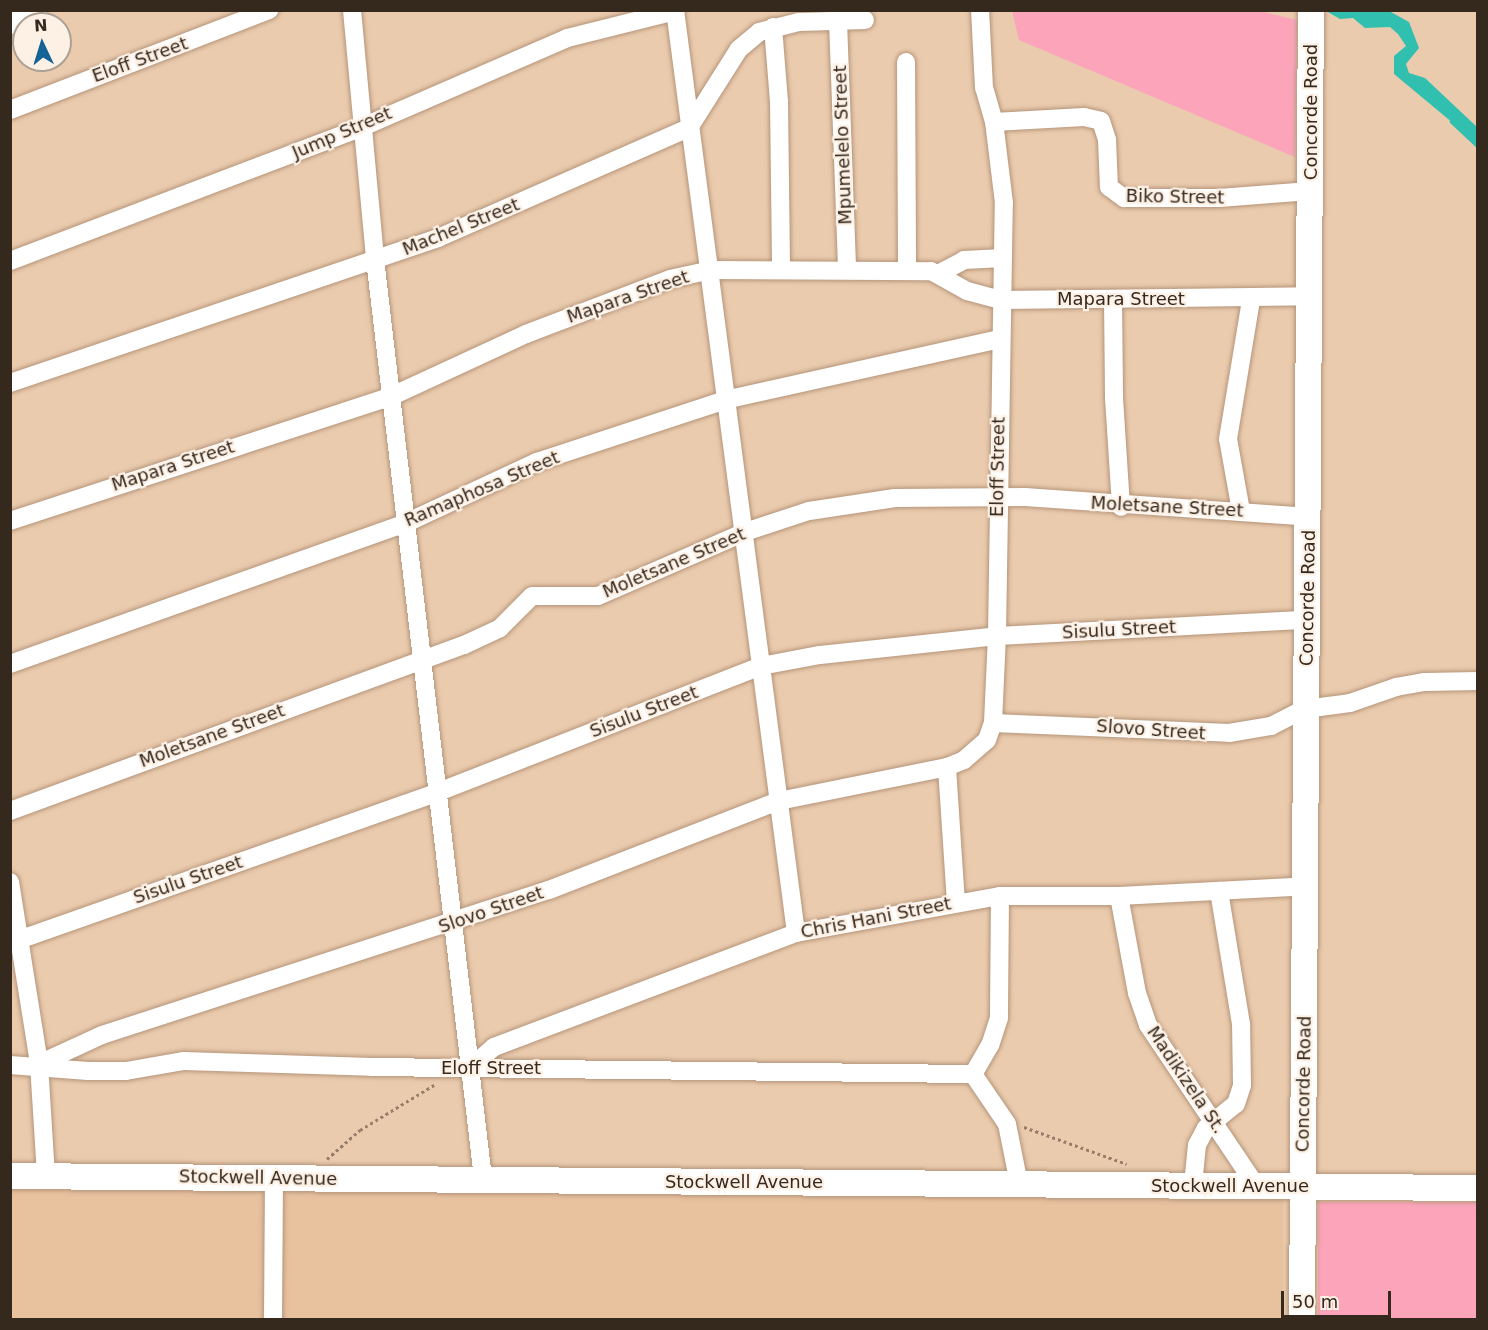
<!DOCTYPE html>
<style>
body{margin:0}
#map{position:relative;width:1488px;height:1330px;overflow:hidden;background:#ebcbae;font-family:"DejaVu Sans",sans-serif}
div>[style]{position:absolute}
.built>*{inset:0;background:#e8c19f;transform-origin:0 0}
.green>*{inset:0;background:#fba4ba;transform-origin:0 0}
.water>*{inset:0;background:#31c0b0}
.stream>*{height:4.5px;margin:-2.25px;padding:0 2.25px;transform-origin:2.25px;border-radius:2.25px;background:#31c0b0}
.path>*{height:3px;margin-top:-1.5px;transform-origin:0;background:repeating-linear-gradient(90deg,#967e6a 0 3px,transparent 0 6px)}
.roads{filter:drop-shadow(0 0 2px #b5957a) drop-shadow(0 0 2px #b5957a)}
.street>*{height:18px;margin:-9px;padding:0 9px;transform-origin:9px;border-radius:9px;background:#fff}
.secondary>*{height:26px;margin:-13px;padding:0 13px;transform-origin:13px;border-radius:13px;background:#fff}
.highway>*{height:32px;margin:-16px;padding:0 16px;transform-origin:16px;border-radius:16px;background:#fff}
span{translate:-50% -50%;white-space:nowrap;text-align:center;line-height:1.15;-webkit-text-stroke:4.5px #fdf0e4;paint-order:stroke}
.street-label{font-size:18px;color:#35281d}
.frame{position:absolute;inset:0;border:12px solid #35281d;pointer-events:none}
.north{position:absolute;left:12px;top:12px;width:60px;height:60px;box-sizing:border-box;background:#fdf0e4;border:2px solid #ada094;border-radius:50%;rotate:356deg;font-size:16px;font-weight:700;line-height:24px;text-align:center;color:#35281d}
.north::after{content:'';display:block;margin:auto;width:21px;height:27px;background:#156396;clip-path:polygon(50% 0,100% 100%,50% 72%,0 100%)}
.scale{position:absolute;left:1281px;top:1291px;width:110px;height:27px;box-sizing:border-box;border:3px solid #35281d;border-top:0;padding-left:8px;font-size:18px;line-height:21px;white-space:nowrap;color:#35281d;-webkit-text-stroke:4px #fdf0e4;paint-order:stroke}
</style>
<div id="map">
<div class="built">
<div style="left:11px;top:1188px;width:1272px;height:132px"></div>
</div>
<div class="green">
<div style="clip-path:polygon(1256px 10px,1297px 20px,1295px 157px,1019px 40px,1012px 11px)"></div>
<div style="left:1318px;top:1202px;width:159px;height:117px"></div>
</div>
<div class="water">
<div style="clip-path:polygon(1326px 11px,1389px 11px,1409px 22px,1419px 48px,1406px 64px,1409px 73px,1425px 78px,1477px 127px,1477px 143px,1394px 74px,1394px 56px,1406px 46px,1398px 34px,1390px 27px,1365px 28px,1353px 18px,1340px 19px)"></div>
</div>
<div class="stream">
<div style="left:1452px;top:121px;width:35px;rotate:43deg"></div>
</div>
<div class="path">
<div style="left:1024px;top:1127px;width:109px;rotate:19.8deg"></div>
<div style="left:327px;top:1159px;width:44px;rotate:-41.3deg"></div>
<div style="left:360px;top:1130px;width:87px;rotate:-31.3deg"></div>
</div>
<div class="roads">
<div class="street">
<div style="left:352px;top:10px;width:250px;rotate:84.7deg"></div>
<div style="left:375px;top:259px;width:926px;rotate:83.3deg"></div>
<div style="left:675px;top:10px;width:931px;rotate:82.53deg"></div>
<div style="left:838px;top:21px;width:248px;rotate:87.9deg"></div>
<div style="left:773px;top:27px;width:74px;rotate:85.4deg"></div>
<div style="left:779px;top:101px;width:169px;rotate:89.3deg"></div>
<div style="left:906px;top:62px;width:208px;rotate:89.7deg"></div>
<div style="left:10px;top:110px;width:278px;rotate:-21.1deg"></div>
<div style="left:994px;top:122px;width:90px;rotate:-3.2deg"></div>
<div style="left:1084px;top:117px;width:17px;rotate:13deg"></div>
<div style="left:1101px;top:121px;width:20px;rotate:72deg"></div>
<div style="left:1107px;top:140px;width:47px;rotate:87.6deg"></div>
<div style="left:1109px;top:187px;width:19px;rotate:36deg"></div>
<div style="left:1124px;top:198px;width:95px"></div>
<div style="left:1219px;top:198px;width:91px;rotate:-4.4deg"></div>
<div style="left:10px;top:261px;width:380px;rotate:-20.8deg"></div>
<div style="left:365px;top:126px;width:220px;rotate:-23.5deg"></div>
<div style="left:567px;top:38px;width:111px;rotate:-14deg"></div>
<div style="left:940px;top:273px;width:27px;rotate:-28deg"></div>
<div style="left:964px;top:260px;width:39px;rotate:-3deg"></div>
<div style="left:1113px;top:299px;width:99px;rotate:89.4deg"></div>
<div style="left:1114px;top:398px;width:109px;rotate:86.3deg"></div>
<div style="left:10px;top:383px;width:452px;rotate:-18.7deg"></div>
<div style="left:438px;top:238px;width:274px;rotate:-23.7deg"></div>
<div style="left:689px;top:128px;width:93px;rotate:-57.7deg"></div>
<div style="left:739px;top:49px;width:26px;rotate:-40deg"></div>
<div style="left:759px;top:32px;width:41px;rotate:-14deg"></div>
<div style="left:799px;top:22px;width:66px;rotate:-1.7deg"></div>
<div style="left:1241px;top:511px;width:73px;rotate:-100.2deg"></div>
<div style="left:1228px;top:439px;width:141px;rotate:-80.6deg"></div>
<div style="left:10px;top:521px;width:402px;rotate:-18.1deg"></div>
<div style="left:392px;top:396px;width:148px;rotate:-24.8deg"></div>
<div style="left:526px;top:334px;width:154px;rotate:-20.9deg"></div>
<div style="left:670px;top:279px;width:42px;rotate:-12.4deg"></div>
<div style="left:711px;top:270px;width:220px;rotate:0.3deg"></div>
<div style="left:931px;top:271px;width:41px;rotate:29.1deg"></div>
<div style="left:967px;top:291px;width:35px;rotate:15deg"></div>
<div style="left:1001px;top:300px;width:309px;rotate:-0.7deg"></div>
<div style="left:10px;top:664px;width:420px;rotate:-19.6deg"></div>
<div style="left:406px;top:523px;width:145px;rotate:-25deg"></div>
<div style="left:537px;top:462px;width:202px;rotate:-18.2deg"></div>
<div style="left:729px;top:399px;width:277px;rotate:-12.5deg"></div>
<div style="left:993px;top:723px;width:236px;rotate:2.4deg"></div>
<div style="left:1229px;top:733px;width:43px;rotate:-9.5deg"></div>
<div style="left:1271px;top:726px;width:38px;rotate:-27deg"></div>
<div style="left:1305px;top:709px;width:45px;rotate:-7.6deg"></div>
<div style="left:1350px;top:703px;width:49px;rotate:-19.2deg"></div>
<div style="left:1396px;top:687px;width:29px;rotate:-10deg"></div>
<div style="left:1425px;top:682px;width:53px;rotate:-1.1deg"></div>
<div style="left:10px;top:811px;width:483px;rotate:-20.1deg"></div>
<div style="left:464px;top:645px;width:40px;rotate:-25deg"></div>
<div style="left:500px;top:628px;width:45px;rotate:-45deg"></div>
<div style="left:532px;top:596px;width:66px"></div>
<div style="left:598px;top:596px;width:160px;rotate:-23.5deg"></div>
<div style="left:745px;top:532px;width:67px;rotate:-18.2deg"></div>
<div style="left:809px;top:511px;width:87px;rotate:-8.6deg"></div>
<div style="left:895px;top:498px;width:130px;rotate:-0.4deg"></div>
<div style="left:1025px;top:497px;width:285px;rotate:4deg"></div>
<div style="left:10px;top:882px;width:184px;rotate:80.9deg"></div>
<div style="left:39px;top:1064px;width:112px;rotate:86.4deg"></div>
<div style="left:1000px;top:896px;width:122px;rotate:90.5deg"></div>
<div style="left:999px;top:1018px;width:28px;rotate:108deg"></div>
<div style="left:990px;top:1045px;width:34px;rotate:120deg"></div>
<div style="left:973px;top:1074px;width:60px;rotate:55.8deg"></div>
<div style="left:1007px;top:1124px;width:61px;rotate:78.7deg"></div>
<div style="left:1119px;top:896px;width:99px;rotate:79.5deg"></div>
<div style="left:1137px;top:993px;width:34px;rotate:71deg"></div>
<div style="left:1148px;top:1025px;width:194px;rotate:56.1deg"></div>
<div style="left:956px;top:903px;width:136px;rotate:-93.8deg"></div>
<div style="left:947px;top:767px;width:18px;rotate:-22deg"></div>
<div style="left:964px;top:760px;width:30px;rotate:-41deg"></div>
<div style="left:987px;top:740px;width:18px;rotate:-71deg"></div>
<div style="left:993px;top:723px;width:87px;rotate:-87.4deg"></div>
<div style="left:997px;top:636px;width:433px;rotate:-89.1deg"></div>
<div style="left:1004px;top:203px;width:82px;rotate:-97deg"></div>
<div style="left:994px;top:122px;width:35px;rotate:-106deg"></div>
<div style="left:984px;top:88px;width:78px;rotate:-92.9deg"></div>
<div style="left:10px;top:943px;width:454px;rotate:-19.4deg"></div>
<div style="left:438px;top:792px;width:347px;rotate:-21.3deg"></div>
<div style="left:761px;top:666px;width:60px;rotate:-10.6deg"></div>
<div style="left:820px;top:655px;width:178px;rotate:-6.1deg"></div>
<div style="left:997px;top:636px;width:310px;rotate:-3deg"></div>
<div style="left:39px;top:1064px;width:69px;rotate:-24.7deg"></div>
<div style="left:102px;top:1035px;width:470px;rotate:-18deg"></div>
<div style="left:549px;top:890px;width:247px;rotate:-21.2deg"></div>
<div style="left:779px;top:801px;width:171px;rotate:-11.4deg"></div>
<div style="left:10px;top:1065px;width:78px;rotate:4.4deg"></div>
<div style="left:88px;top:1071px;width:38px"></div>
<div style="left:126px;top:1071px;width:59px;rotate:-9.8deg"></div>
<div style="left:184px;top:1061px;width:187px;rotate:1.8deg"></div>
<div style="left:371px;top:1067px;width:602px;rotate:0.67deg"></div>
<div style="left:471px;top:1067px;width:30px;rotate:-41deg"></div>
<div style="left:494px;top:1047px;width:323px;rotate:-20.7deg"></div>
<div style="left:796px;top:933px;width:207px;rotate:-10.3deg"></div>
<div style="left:1000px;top:896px;width:119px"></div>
<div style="left:1119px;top:896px;width:188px;rotate:-3deg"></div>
<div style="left:1193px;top:1185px;width:40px;rotate:-84.3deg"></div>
<div style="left:1197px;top:1145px;width:19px;rotate:-62deg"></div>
<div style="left:1206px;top:1128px;width:38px;rotate:-39deg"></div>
<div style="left:1236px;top:1104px;width:20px;rotate:-72deg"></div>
<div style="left:1242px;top:1085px;width:61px;rotate:-90.9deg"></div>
<div style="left:1241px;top:1024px;width:135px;rotate:-99.4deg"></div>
<div style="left:273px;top:1320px;width:142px;rotate:-89.6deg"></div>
</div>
<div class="secondary">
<div style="left:10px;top:1176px;width:1468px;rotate:0.47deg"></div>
<div style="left:1302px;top:1320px;width:1310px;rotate:-89.61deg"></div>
</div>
<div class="highway">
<div style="left:10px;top:18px;width:22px;rotate:-21deg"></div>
</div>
</div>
<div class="street-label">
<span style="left:140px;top:60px;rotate:-20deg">Eloff Street</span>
<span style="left:1311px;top:112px;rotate:-90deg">Concorde Road</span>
<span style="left:342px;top:133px;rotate:-23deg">Jump Street</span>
<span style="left:843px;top:145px;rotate:-92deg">Mpumelelo Street</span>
<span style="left:1175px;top:197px;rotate:1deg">Biko Street</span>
<span style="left:461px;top:227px;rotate:-22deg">Machel Street</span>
<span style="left:628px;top:297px;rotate:-19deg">Mapara Street</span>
<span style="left:1121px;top:299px">Mapara Street</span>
<span style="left:173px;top:466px;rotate:-18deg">Mapara Street</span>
<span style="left:998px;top:467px;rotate:-89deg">Eloff Street</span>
<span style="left:482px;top:489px;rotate:-23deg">Ramaphosa Street</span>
<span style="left:1167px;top:507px;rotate:3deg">Moletsane Street</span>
<span style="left:674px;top:563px;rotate:-23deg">Moletsane Street</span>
<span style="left:1308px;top:598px;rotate:-89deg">Concorde Road</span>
<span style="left:1119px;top:630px;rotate:-3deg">Sisulu Street</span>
<span style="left:644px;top:712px;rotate:-21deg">Sisulu Street</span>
<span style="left:1151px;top:730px;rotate:4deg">Slovo Street</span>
<span style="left:212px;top:736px;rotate:-20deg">Moletsane Street</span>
<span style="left:188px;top:880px;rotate:-19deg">Sisulu Street</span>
<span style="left:491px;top:910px;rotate:-19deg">Slovo Street</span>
<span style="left:876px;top:918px;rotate:-11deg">Chris Hani Street</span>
<span style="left:491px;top:1068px">Eloff Street</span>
<span style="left:1186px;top:1080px;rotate:56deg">Madikizela St.</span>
<span style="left:1304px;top:1084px;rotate:-89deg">Concorde Road</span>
<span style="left:258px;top:1178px;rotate:1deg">Stockwell Avenue</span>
<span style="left:744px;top:1182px">Stockwell Avenue</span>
<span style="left:1230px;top:1186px">Stockwell Avenue</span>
</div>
<div class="frame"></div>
<div class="north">N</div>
<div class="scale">50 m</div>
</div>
